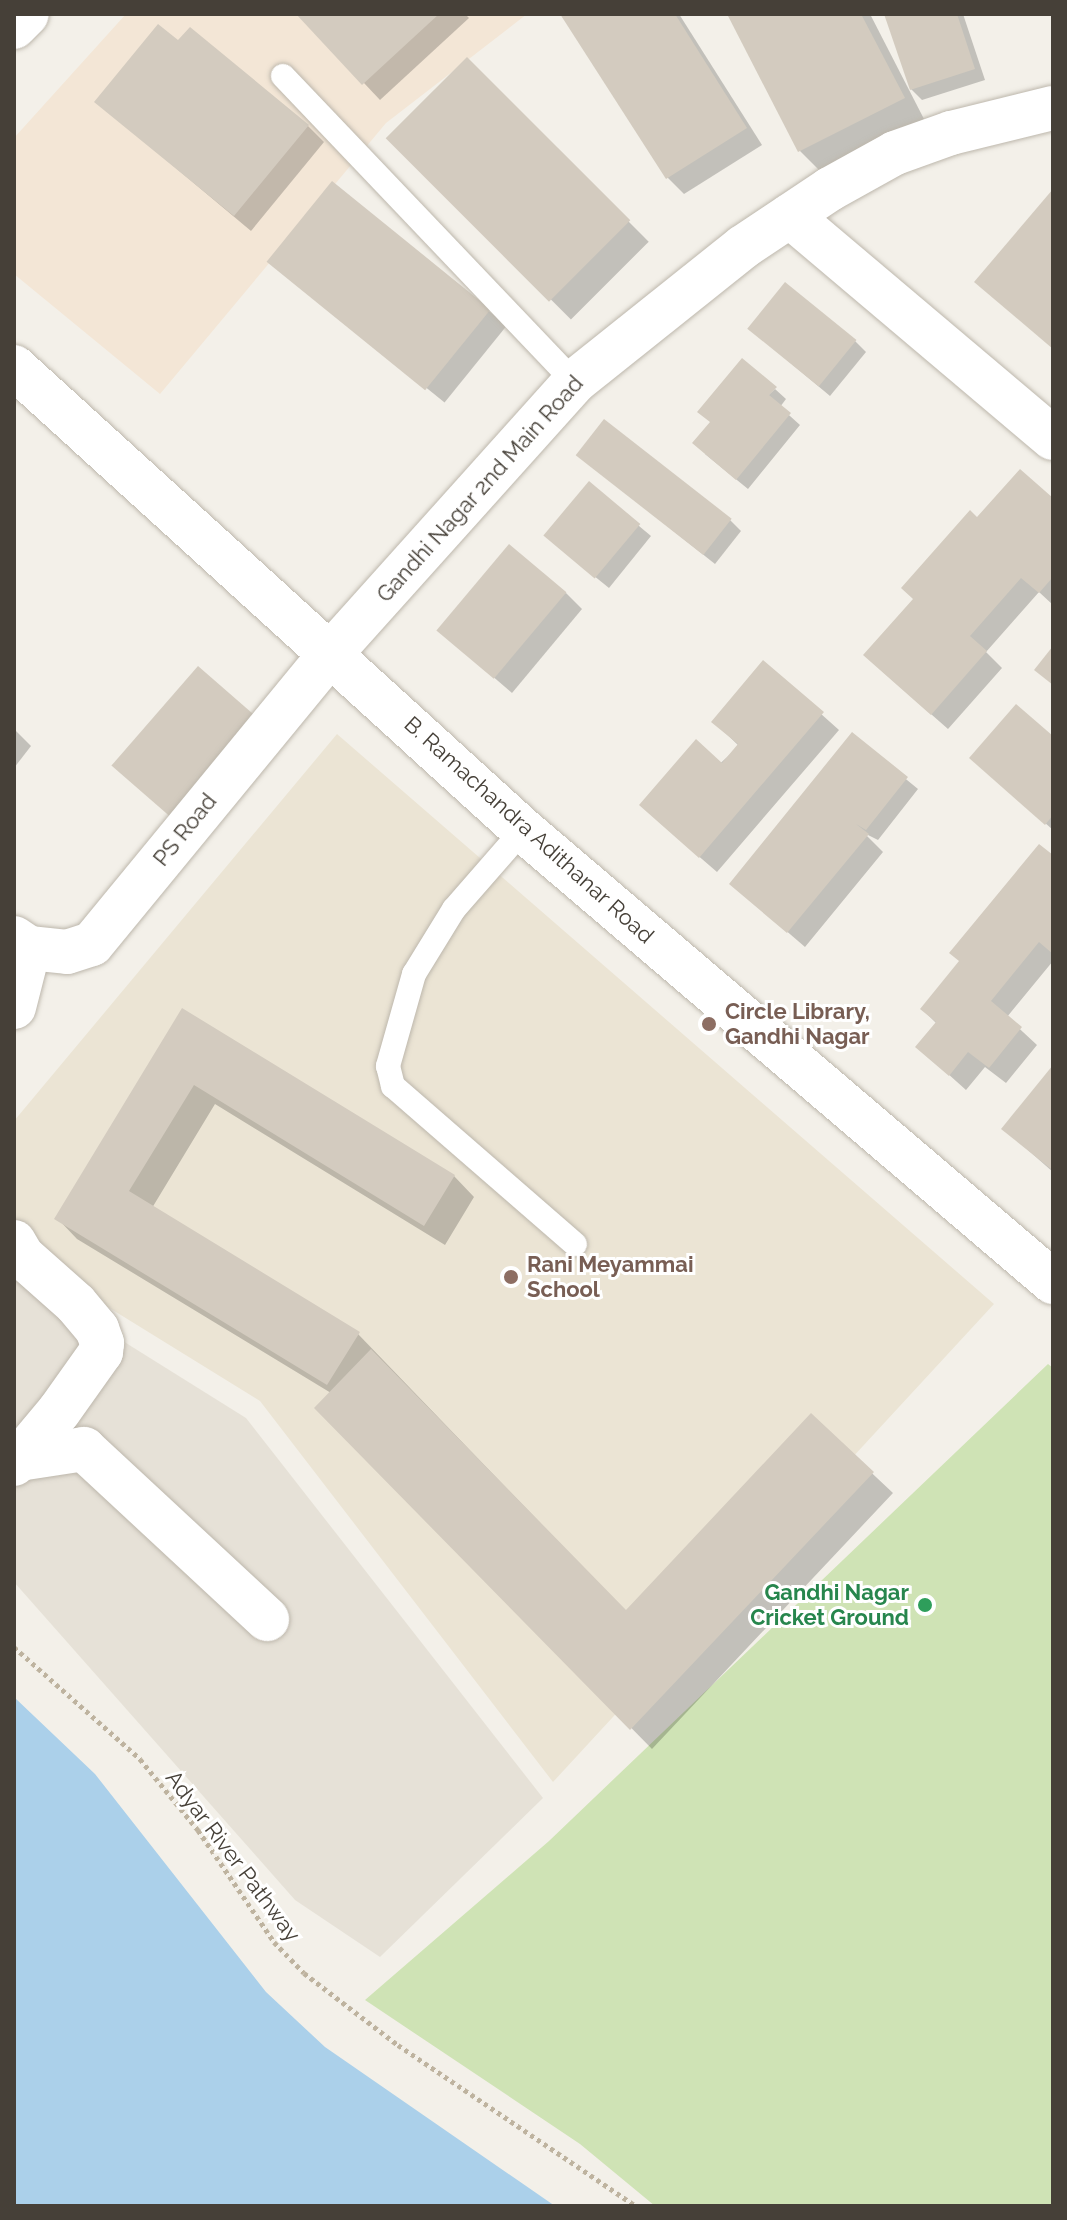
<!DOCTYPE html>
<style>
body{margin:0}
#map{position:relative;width:1067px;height:2220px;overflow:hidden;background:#f3f0e9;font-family:Raleway,sans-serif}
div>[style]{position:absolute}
.residential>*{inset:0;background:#e6e1d7}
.commercial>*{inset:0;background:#f3e6d6}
.education>*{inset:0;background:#ebe4d4}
.green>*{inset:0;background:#cfe3b5}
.water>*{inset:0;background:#abd0ea}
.shadow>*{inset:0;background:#0003;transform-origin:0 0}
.building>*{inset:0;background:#d3cbbf;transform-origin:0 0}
.path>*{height:5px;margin-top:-2.5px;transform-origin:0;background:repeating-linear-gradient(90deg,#beb39f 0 4px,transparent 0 8px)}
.roads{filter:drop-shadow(0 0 2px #bdb7ac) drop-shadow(0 0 2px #bdb7ac)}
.lane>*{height:24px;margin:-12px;padding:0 12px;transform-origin:12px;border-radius:12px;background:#fff}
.street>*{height:44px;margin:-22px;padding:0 22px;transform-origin:22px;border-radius:22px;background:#fff}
.dots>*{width:22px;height:22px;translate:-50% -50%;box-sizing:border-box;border:4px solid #fff;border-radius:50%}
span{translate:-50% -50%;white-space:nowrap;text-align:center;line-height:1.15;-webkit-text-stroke:6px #fff;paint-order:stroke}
.street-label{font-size:22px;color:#464038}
.education-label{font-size:22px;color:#785e54;font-weight:700}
.left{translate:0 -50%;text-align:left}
.leisure-label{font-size:22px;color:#27864d;font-weight:700}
.right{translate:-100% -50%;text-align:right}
.frame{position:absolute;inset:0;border:16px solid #464038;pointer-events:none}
</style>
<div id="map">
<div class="residential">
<div style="clip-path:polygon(14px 1273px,246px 1418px,543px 1798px,380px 1957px,295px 1900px,14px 1582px)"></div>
</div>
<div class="commercial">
<div style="clip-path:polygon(126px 14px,527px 14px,386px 123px,160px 394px,14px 274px,14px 138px)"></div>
</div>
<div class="education">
<div style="clip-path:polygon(337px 734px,994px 1304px,553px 1782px,260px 1401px,14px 1249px,14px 1121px)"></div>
</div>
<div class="green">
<div style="clip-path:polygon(1048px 1364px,1053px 1368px,1053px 2206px,655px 2206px,580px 2144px,365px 2000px,549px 1841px)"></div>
</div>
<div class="water">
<div style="clip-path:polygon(14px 1697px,95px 1774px,266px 1992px,325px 2047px,555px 2206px,14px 2206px)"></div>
</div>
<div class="shadow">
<div style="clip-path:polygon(299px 14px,465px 14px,469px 18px,380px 100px)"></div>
<div style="clip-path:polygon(563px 14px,679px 14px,762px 145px,684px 194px,668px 178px)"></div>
<div style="clip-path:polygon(729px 14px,870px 14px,924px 119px,820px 171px,800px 151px)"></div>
<div style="clip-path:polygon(886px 14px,963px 14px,985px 80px,922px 100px,911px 89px)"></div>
<div style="clip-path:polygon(178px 43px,308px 126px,324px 142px,251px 231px,97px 102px)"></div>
<div style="left:467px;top:60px;width:257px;height:110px;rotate:45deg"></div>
<div style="left:332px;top:184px;width:225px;height:99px;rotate:39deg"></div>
<div style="clip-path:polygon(749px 328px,855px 341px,866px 352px,830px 396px)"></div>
<div style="clip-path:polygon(775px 389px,786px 399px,780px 407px,800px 425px,748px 489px,705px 454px)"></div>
<div style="clip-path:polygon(578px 455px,730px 520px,741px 531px,715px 564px)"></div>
<div style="clip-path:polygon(589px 484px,651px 536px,609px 588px,557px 546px)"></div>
<div style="clip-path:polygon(1053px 500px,1053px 605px,1039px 592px,986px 652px,1002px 668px,948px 729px,882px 671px,915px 599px,978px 520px)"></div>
<div style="clip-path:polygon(566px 593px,582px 609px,512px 693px,440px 631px)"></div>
<div style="clip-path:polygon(764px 663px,839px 730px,717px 872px,658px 821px,739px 746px,714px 722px)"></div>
<div style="clip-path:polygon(14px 729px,31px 746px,14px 768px)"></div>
<div style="clip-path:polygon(852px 735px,918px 789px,878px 840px,864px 833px,883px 852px,805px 947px,732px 884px)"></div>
<div style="clip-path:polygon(1053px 739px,1053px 830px,983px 768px)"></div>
<div style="clip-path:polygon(1053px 857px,1053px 961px,1007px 1017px,1037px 1045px,1006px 1083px,985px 1067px,966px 1090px,918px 1047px,937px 1024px,922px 1009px)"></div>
<div style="clip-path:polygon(183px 1011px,454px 1176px,474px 1197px,445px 1245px,215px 1104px,152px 1208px,358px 1334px,626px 1612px,811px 1416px,893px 1493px,652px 1749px,317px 1408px,331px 1393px,77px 1239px,57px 1218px)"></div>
<div style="clip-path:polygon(1053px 1069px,1053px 1172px,1004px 1129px)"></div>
</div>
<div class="building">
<div style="clip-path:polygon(296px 14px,439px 14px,362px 85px)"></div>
<div style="clip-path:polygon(560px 14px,675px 14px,747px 128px,666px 179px)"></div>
<div style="clip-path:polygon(727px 14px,861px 14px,905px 98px,798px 152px)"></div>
<div style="clip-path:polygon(884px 14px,957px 14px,975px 69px,910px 90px)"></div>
<div style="clip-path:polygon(158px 24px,178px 40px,190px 27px,309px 125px,234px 216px,94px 102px)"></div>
<div style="left:467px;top:57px;width:231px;height:115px;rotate:45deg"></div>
<div style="left:332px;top:181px;width:204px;height:104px;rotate:39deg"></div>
<div style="clip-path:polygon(1053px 189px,1053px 349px,974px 282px)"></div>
<div style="left:785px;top:282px;width:92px;height:60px;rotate:39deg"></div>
<div style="clip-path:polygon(742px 358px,777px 387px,769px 395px,791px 413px,736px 480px,692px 443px,710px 422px,697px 412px)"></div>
<div style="left:604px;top:419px;width:162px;height:46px;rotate:38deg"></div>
<div style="clip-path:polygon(1020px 469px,1053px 498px,1053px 577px,1039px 593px,1021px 578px,970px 636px,987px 651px,931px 715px,863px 655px,913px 599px,901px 588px,970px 510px,977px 517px)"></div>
<div style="left:589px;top:481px;width:67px;height:71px;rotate:40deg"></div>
<div style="left:509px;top:544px;width:75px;height:113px;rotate:40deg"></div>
<div style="clip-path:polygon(1053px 646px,1053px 685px,1034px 670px)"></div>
<div style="clip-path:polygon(763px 660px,824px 712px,699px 858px,639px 805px,696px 739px,722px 763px,738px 744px,711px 722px)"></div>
<div style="left:198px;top:666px;width:83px;height:132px;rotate:41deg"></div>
<div style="clip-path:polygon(1016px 704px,1053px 736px,1053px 815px,1045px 825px,969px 758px)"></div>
<div style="clip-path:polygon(852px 732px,908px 777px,866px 830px,856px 824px,869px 834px,787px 933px,729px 884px)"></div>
<div style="clip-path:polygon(1039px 844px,1053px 855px,1053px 954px,1039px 942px,991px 1001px,1022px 1027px,989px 1068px,968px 1052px,949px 1076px,915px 1047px,936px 1022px,920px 1009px,959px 961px,949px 953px)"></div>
<div style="clip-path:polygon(182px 1008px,455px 1175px,424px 1226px,194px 1085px,129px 1191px,360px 1332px,327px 1385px,54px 1219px)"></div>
<div style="clip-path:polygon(1053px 1065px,1053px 1166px,1051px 1169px,1001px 1129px)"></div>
<div style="clip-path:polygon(371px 1349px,626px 1610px,811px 1413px,874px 1472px,630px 1730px,314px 1408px)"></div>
</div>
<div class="path">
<div style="left:14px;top:1647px;width:169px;rotate:41.6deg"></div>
<div style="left:140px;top:1759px;width:92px;rotate:50.8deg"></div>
<div style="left:198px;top:1830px;width:135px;rotate:55.8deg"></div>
<div style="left:274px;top:1942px;width:43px;rotate:45.9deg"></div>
<div style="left:304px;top:1973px;width:118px;rotate:37.5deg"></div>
<div style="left:398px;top:2045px;width:287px;rotate:34.1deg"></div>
</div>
<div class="roads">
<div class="lane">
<div style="left:283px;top:76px;width:422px;rotate:46.4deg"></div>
<div style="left:523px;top:830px;width:105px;rotate:131.1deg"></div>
<div style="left:454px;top:909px;width:76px;rotate:121.6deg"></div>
<div style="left:414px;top:974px;width:96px;rotate:105.8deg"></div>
<div style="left:388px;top:1066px;width:21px;rotate:76deg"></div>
<div style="left:393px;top:1086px;width:241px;rotate:41deg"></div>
</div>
<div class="street">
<div style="left:14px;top:27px;width:18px;rotate:-45deg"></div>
<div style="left:790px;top:216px;width:344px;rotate:40.2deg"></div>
<div style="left:14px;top:367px;width:688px;rotate:42.29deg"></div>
<div style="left:523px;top:830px;width:697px;rotate:40.46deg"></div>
<div style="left:14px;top:938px;width:18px;rotate:34deg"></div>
<div style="left:29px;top:948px;width:38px;rotate:6deg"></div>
<div style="left:67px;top:952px;width:26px;rotate:-18deg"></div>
<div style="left:92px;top:944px;width:378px;rotate:-50.6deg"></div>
<div style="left:332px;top:652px;width:363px;rotate:-48.1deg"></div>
<div style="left:574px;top:382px;width:216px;rotate:-38.6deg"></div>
<div style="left:743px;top:247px;width:105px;rotate:-33.7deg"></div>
<div style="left:830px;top:189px;width:74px;rotate:-29deg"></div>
<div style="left:895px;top:153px;width:59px;rotate:-19.7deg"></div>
<div style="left:951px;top:133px;width:105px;rotate:-13.8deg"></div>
<div style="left:14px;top:1007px;width:61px;rotate:-75.7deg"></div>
<div style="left:14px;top:1242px;width:16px;rotate:60deg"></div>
<div style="left:22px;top:1256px;width:72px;rotate:41.6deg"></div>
<div style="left:76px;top:1304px;width:33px;rotate:50deg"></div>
<div style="left:97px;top:1329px;width:15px;rotate:70deg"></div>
<div style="left:102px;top:1343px;width:9px;rotate:96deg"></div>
<div style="left:101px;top:1352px;width:72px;rotate:125.4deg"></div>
<div style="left:59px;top:1411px;width:62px;rotate:129.8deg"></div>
<div style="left:14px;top:1464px;width:7px;rotate:-45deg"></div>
<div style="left:19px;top:1459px;width:66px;rotate:-8.7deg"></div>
<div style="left:84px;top:1449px;width:250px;rotate:42.9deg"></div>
</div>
</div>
<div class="dots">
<div style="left:709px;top:1024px;background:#8d6e63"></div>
<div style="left:511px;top:1277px;background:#8d6e63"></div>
<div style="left:925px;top:1605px;background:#2e9e5b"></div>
</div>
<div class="street-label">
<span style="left:480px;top:489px;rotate:-48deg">Gandhi Nagar 2nd Main Road</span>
<span style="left:185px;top:830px;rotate:-51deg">PS Road</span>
<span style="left:529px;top:830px;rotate:42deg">B. Ramachandra Adithanar Road</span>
<span style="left:233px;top:1856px;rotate:53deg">Adyar River Pathway</span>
</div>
<div class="education-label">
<span class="left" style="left:725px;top:1024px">Circle Library,<br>Gandhi Nagar</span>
<span class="left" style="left:527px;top:1277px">Rani Meyammai<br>School</span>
</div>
<div class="leisure-label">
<span class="right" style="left:909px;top:1605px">Gandhi Nagar<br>Cricket Ground</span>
</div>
<div class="frame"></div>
</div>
